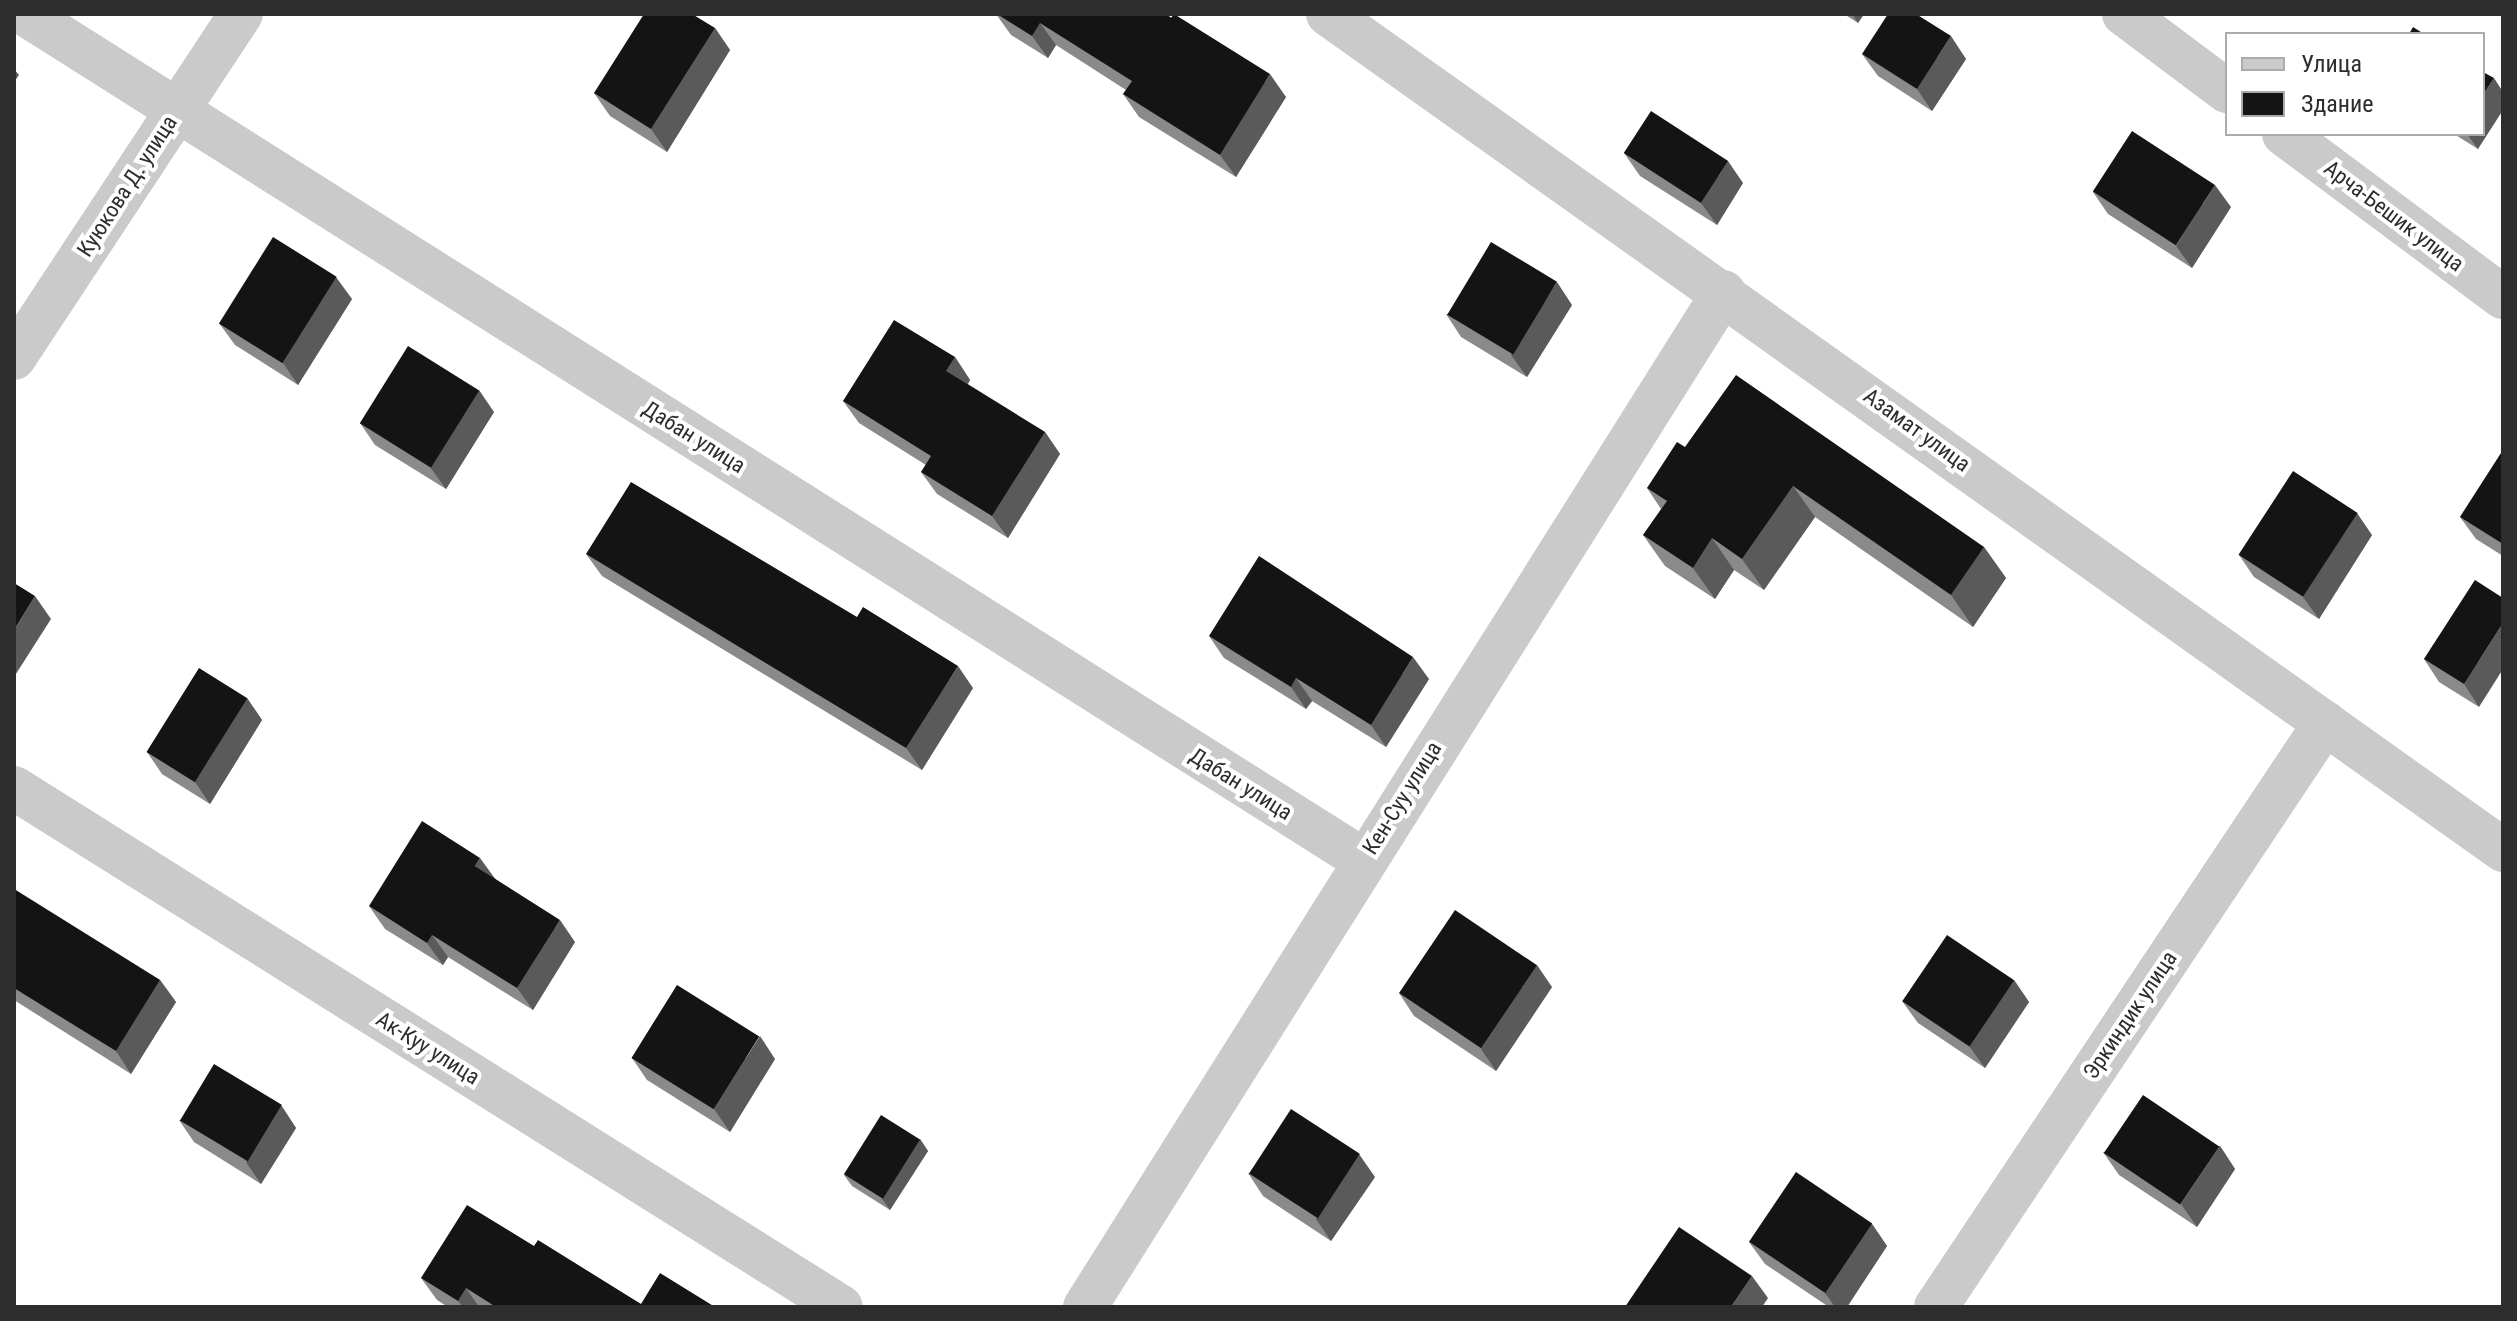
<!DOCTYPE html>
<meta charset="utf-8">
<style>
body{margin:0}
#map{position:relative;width:2517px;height:1321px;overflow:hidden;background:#fff;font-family:"Roboto Condensed",sans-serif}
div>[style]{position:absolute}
.minor>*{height:44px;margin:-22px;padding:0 22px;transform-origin:22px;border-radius:22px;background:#cacaca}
.tertiary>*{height:44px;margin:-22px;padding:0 22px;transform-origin:22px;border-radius:22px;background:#cacaca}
.wall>*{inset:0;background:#8a8a8a}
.shaded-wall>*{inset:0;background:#5a5a5a}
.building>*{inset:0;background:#141414;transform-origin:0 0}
span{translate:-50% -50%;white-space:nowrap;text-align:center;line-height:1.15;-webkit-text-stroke:8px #fff;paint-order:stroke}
.street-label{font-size:22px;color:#2d2d2d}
.frame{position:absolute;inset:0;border:16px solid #2d2d2d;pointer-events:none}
.legend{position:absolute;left:2225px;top:32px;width:260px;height:104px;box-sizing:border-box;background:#fff;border:2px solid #ababab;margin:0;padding:10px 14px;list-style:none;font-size:24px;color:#2d2d2d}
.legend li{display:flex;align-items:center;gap:16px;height:40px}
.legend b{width:40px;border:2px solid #ababab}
</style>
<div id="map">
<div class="minor">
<div style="left:25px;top:14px;width:1583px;rotate:32.3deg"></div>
<div style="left:1328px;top:14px;width:1442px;rotate:35.43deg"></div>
<div style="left:14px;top:788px;width:976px;rotate:32.11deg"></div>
<div style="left:1085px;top:1307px;width:1199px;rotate:-57.81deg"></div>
<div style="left:1936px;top:1307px;width:702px;rotate:-56.33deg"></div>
</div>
<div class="tertiary">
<div style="left:2124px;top:14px;width:129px;rotate:36.8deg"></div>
<div style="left:2284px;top:134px;width:273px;rotate:36.7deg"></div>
<div style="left:14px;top:358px;width:412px;rotate:-56.6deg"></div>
</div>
<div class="wall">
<div style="clip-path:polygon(996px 14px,1166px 14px,1286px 97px,1236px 177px,1139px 117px,1123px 94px,1126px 90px,1056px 45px,1048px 58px,1011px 35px)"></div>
<div style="clip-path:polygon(1844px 14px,1864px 14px,1858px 23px)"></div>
<div style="clip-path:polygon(715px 28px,730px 50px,667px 152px,610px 116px,594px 93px)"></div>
<div style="clip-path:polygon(1862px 54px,1966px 59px,1932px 111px,1878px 76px)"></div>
<div style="clip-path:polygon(2454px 134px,2483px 134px,2478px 149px)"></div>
<div style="clip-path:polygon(1624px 153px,1743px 183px,1717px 225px,1640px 176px)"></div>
<div style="clip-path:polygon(2093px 192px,2231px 207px,2192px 268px,2108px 214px)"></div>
<div style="clip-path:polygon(352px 299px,298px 385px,235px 345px,219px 323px)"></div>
<div style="clip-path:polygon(1572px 305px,1527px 377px,1461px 337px,1446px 314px)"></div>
<div style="clip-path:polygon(955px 357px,970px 380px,968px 384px,1045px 432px,1060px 454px,1008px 538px,937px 494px,921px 472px,926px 465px,859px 423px,843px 401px)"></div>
<div style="clip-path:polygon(494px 412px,446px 489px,375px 445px,360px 423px)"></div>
<div style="clip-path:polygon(1685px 447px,1984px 547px,2006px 578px,1973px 627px,1815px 517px,1764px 590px,1734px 570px,1715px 599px,1665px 566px,1643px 535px,1661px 509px,1647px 488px)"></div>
<div style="clip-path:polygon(2503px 450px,2503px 556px,2476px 539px,2460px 517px)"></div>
<div style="clip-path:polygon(2372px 535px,2319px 619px,2254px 577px,2239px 555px)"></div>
<div style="clip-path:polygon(586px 554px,973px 688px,922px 770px,602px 576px)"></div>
<div style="clip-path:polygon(2475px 580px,2479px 707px,2439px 682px,2424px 659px)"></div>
<div style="clip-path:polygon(1209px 636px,1429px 679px,1386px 747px,1312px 701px,1306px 709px,1224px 658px)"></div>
<div style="clip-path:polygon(247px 698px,262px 720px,210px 804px,162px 774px,147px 752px)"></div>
<div style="clip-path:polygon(495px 879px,575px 942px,533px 1010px,448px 957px,443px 965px,385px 929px,369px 906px)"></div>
<div style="clip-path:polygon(14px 889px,160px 980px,176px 1002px,131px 1074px,14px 1000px)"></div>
<div style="clip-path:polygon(2014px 980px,2029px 1002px,1985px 1068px,1918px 1023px,1902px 1001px)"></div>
<div style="clip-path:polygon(1552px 987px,1496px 1071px,1414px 1016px,1399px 993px)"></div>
<div style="clip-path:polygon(632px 1058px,775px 1059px,730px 1132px,647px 1080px)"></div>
<div style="clip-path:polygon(281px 1105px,296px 1128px,261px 1184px,194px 1142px,179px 1120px)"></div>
<div style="clip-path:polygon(920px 1139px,928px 1151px,890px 1210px,852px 1186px,844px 1175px)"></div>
<div style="clip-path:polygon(2220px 1146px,2235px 1169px,2197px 1227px,2119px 1175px,2103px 1152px)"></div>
<div style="clip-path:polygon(1248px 1173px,1375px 1177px,1331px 1241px,1263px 1196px)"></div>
<div style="clip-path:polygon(1872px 1224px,1887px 1246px,1847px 1307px,1829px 1307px,1765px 1264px,1749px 1242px)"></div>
<div style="clip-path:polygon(534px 1246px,641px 1304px,715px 1307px,448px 1307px,437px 1300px,421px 1278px)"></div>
</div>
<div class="shaded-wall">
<div style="clip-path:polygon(1852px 14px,1864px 14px,1858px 23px)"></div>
<div style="clip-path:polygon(1040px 23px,1056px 45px,1048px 58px,1032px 36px)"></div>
<div style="clip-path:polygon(715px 28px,730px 50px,667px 152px,651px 129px)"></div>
<div style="clip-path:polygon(1951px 36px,1966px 59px,1932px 111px,1917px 89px)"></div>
<div style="clip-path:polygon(14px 69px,19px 75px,14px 82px)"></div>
<div style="clip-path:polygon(1270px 74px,1286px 97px,1236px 177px,1220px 155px)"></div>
<div style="clip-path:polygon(2494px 78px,2503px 92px,2503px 110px,2478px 149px,2467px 134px,2483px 134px,2483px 95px)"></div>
<div style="clip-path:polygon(1728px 161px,1743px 183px,1717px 225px,1701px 203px)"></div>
<div style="clip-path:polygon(2215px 185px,2231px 207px,2192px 268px,2176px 246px)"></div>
<div style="clip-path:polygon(336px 277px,352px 299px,298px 385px,283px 363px)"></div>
<div style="clip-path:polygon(1557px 282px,1572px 305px,1527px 377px,1511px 355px)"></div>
<div style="clip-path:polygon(955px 357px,970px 380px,962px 393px,946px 371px)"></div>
<div style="clip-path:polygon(479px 390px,494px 412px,446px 489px,430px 467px)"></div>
<div style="clip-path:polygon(1045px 432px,1060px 454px,1008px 538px,992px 516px)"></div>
<div style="clip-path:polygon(1793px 486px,1815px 517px,1764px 590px,1742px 559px)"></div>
<div style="clip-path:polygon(2357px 513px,2372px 535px,2319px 619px,2303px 597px)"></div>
<div style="clip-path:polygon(1712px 538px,1734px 570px,1715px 599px,1693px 568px)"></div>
<div style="clip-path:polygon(1984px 547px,2006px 578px,1973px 627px,1951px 595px)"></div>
<div style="clip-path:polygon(35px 596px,51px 619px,14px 677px,14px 630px)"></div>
<div style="clip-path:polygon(2503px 623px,2503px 669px,2479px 707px,2464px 684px)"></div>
<div style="clip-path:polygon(1413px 657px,1429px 679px,1386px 747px,1371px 725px)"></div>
<div style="clip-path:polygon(958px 666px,973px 688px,922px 770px,906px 748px)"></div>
<div style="clip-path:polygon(1296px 678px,1312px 701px,1306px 709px,1291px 687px)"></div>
<div style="clip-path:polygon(247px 698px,262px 720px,210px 804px,195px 782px)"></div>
<div style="clip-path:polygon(480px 858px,496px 880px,475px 866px)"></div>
<div style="clip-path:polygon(560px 920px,575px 942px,533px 1010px,517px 988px)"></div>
<div style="clip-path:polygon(432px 935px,448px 957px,443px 965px,427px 943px)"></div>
<div style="clip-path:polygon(1537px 965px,1552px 987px,1496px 1071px,1481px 1049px)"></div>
<div style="clip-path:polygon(160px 980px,176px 1002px,131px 1074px,116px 1051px)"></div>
<div style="clip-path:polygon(2014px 980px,2029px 1002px,1985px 1068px,1969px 1046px)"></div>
<div style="clip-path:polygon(760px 1036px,775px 1059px,730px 1132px,714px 1109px)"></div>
<div style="clip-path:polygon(281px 1105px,296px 1128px,261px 1184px,246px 1162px)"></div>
<div style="clip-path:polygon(920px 1139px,928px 1151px,890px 1210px,882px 1199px)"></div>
<div style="clip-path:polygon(2220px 1146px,2235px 1169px,2197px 1227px,2181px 1204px)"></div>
<div style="clip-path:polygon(1359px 1154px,1375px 1177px,1331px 1241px,1316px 1219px)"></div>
<div style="clip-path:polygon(1872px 1224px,1887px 1246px,1847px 1307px,1835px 1307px,1825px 1293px)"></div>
<div style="clip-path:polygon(1752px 1276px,1768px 1298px,1762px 1307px,1731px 1307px)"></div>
<div style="clip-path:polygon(466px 1288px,479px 1307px,463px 1307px,458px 1301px)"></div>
</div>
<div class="building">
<div style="clip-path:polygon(644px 14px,692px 14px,715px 28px,651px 129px,594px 93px)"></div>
<div style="clip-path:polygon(997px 14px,1166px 14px,1171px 18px,1174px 14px,1270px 74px,1220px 155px,1123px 94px,1132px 81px,1040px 23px,1032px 36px)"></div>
<div style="clip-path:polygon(1888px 14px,1916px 14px,1951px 36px,1917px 89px,1862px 54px)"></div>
<div style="clip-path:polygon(2413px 27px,2424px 34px,2409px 34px)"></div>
<div style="clip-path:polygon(2483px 72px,2494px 78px,2483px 95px)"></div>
<div style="left:1651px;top:111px;width:92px;height:50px;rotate:33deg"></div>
<div style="left:2132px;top:131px;width:99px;height:72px;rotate:33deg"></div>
<div style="left:273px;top:237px;width:75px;height:102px;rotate:32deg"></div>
<div style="left:1491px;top:242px;width:77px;height:85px;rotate:31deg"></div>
<div style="clip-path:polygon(894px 320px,955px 357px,946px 371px,1045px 432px,992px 516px,921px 472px,931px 456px,843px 401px)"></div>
<div style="left:408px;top:346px;width:84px;height:91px;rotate:32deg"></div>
<div style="clip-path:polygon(1736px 375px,1984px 547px,1951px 595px,1793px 486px,1742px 559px,1712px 538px,1693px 568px,1643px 535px,1667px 501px,1647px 488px,1677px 442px,1685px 447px)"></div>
<div style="clip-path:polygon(2503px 450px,2503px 544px,2460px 517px)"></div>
<div style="left:2293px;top:471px;width:77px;height:100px;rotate:33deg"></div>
<div style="clip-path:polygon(631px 482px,857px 617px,863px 607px,958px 666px,906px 748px,586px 554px)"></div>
<div style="clip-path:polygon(1259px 556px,1413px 657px,1371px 725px,1296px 678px,1291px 687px,1209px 636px)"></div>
<div style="clip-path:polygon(2475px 580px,2503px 598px,2503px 623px,2464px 684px,2424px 659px)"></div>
<div style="clip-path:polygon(14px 583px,35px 596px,14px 630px)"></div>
<div style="left:199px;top:668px;width:57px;height:99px;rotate:32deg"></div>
<div style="clip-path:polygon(422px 821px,480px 858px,475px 866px,560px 920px,517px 988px,432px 935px,427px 943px,369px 906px)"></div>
<div style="clip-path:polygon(14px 889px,160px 980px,116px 1051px,14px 988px)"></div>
<div style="left:1455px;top:910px;width:99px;height:100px;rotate:34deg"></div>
<div style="left:1947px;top:935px;width:81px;height:80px;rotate:34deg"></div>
<div style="left:677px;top:985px;width:97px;height:86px;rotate:32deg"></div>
<div style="left:214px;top:1064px;width:79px;height:66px;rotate:31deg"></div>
<div style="left:2143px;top:1095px;width:92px;height:70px;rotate:34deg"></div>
<div style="left:1291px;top:1109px;width:82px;height:77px;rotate:33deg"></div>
<div style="left:881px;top:1115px;width:46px;height:70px;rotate:32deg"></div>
<div style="left:1796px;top:1172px;width:92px;height:84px;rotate:34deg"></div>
<div style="clip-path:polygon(467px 1205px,534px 1246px,538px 1240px,641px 1304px,660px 1273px,715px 1307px,496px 1307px,466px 1288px,458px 1301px,421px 1278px)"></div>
<div style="clip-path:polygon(1679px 1227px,1752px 1276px,1731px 1307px,1625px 1307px)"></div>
</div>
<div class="street-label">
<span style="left:127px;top:186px;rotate:-57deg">Куюкова Д. улица</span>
<span style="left:2394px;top:216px;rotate:37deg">Арча-Бешик улица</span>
<span style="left:1917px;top:430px;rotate:36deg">Азамат улица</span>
<span style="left:694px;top:437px;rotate:32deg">Дабан улица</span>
<span style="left:1241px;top:784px;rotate:32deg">Дабан улица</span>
<span style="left:1402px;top:798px;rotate:-58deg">Кен-Суу улица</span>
<span style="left:2130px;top:1015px;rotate:-56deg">Эркиндик улица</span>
<span style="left:428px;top:1048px;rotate:32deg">Ак-Куу улица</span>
</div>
<div class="frame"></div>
<ul class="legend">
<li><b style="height:10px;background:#cacaca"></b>Улица</li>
<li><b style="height:22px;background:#141414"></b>Здание</li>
</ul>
</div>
